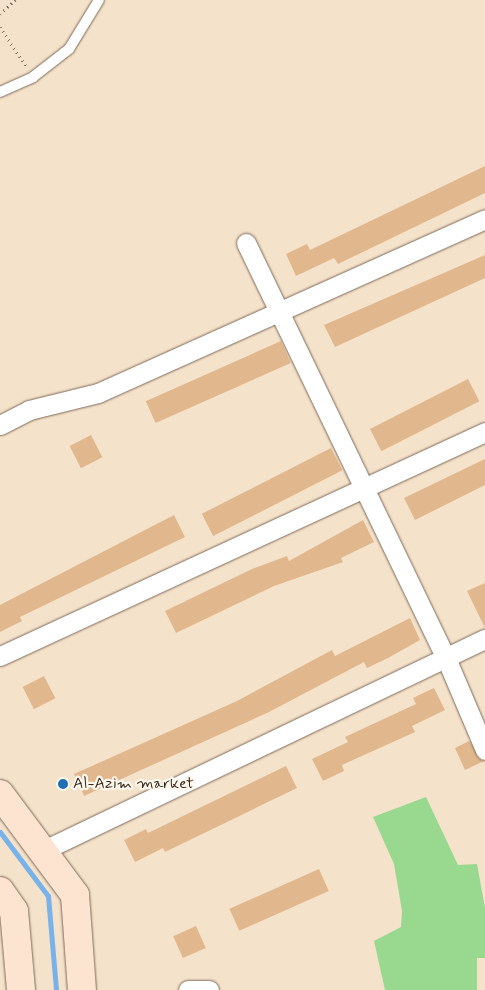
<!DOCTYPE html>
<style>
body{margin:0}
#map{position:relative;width:485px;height:990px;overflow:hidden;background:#f5e2ca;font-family:Mynerve,sans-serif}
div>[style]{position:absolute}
.green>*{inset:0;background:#98d98f}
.stream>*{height:5px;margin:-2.5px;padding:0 2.5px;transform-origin:2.5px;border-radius:2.5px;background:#78b2e9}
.building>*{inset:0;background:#e1b88d;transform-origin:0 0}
.path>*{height:3px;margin-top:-1.5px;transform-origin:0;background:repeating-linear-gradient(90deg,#7c6a5a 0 1px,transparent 0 5px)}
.roads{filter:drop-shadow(0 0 1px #7c6a5a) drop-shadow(0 0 1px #7c6a5a)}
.lane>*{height:10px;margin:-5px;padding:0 5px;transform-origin:5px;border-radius:5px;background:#fff}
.street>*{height:19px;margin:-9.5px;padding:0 9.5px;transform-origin:9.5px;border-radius:9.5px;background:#fff}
.secondary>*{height:28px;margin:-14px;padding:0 14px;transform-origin:14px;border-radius:14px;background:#fde4d0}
.dots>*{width:14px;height:14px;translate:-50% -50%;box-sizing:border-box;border:2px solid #fbf7ec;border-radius:50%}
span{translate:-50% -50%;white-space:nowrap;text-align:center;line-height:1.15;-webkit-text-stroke:4.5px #fbf7ec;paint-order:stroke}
.poi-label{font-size:16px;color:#3b2a1e}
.left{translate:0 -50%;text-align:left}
</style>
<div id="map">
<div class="green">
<div style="clip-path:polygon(426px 797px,458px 865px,477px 864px,485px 908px,485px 958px,477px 958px,477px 990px,385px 990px,374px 941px,401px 927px,402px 911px,394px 864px,373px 817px)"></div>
</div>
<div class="stream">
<div style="left:0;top:832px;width:80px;rotate:53.1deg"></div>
<div style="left:48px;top:896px;width:94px;rotate:85.1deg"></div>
</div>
<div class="building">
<div style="clip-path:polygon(485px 166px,485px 193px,338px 264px,334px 258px,296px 276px,286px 254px,307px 244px,310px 250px)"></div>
<div style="clip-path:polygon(485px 255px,485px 278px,335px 347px,324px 325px)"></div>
<div style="left:281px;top:341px;width:24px;height:148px;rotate:66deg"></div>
<div style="left:468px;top:379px;width:25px;height:110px;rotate:63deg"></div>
<div style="left:91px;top:435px;width:25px;height:24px;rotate:63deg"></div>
<div style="left:331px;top:448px;width:25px;height:145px;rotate:63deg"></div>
<div style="clip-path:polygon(485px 459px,485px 485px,415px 520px,404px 498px)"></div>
<div style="clip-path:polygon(174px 515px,185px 537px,20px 617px,22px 621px,0 632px,0 605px)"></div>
<div style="clip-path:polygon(363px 520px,374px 542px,341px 558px,343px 562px,274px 586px,176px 633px,165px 611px,252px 569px,287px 556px,289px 561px)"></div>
<div style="clip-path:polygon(485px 583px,485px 628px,467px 591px)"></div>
<div style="clip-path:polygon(410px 618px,420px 640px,388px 658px,367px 668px,364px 662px,269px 712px,84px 796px,74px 774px,237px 701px,332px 650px,335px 656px)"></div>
<div style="left:44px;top:676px;width:25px;height:24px;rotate:63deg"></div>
<div style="clip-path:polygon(434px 688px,445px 710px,412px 726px,415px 732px,342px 765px,344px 771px,323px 781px,312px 759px,348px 742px,345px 737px,416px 704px,413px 698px)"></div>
<div style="clip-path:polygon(469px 741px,484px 761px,465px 770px,455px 748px)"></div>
<div style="clip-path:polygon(286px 766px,297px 788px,165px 852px,163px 848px,135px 862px,124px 840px,146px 829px,148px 833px)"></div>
<div style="left:319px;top:869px;width:24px;height:98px;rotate:66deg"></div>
<div style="left:196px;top:926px;width:24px;height:25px;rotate:66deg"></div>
</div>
<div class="path">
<div style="left:0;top:14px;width:21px;rotate:-43deg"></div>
<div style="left:0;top:27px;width:47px;rotate:56.3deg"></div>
</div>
<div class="roads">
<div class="lane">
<div style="left:0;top:92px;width:36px;rotate:-24deg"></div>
<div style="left:33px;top:77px;width:46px;rotate:-37.9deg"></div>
<div style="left:69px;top:49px;width:57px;rotate:-58.5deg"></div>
</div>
<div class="street">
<div style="left:246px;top:243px;width:461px;rotate:64.3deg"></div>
<div style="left:446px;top:658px;width:100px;rotate:67deg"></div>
<div style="left:0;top:425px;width:33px;rotate:-27deg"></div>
<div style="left:29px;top:410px;width:71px;rotate:-13.8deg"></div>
<div style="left:98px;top:393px;width:424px;rotate:-24.2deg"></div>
<div style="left:0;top:656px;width:534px;rotate:-24.79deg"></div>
<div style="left:42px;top:851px;width:491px;rotate:-25.6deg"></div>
<div style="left:188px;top:990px;width:21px"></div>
</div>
<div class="secondary">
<div style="left:0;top:794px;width:126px;rotate:53.4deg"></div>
<div style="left:75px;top:895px;width:95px;rotate:85.8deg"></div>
<div style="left:0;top:891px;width:24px;rotate:55deg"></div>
<div style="left:14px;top:911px;width:79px;rotate:84.9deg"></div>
</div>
</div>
<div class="dots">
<div style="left:63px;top:784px;background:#1f6fb2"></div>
</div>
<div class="poi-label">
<span class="left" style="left:73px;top:784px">Al-Azim market</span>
</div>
</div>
